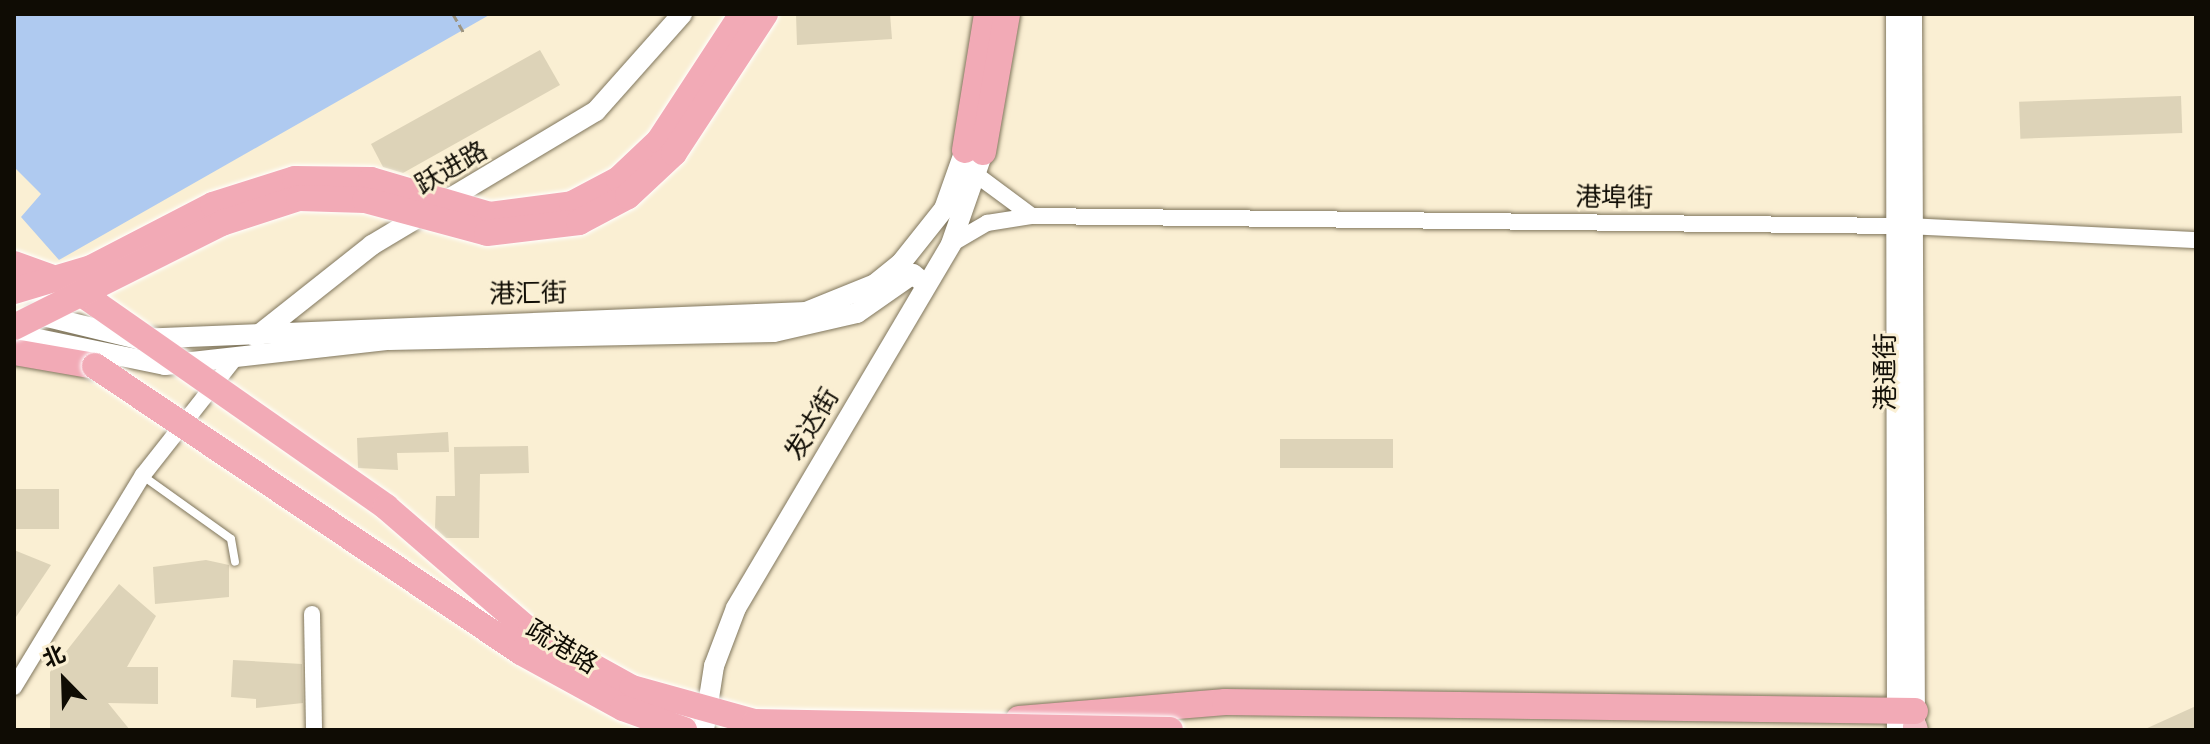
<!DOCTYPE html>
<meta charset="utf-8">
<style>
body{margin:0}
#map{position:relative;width:2210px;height:744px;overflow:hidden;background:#faefd3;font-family:"Sofia Sans Condensed","Noto Sans SC",sans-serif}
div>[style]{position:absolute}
.water>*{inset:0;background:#afcaf0}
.building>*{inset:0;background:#ddd3b8;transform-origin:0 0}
.path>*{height:3px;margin-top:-1.5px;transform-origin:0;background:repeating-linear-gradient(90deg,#9c9480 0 8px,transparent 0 12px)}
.roads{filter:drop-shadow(0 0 2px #80765d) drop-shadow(0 0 2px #80765d)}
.service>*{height:8px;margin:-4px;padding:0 4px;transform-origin:4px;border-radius:4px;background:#fff}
.minor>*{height:16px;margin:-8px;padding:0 8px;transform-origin:8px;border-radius:8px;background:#fff}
.tertiary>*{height:20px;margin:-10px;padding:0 10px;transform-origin:10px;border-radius:10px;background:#fff}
.primary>*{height:24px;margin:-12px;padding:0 12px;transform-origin:12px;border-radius:12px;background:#f5bfc8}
.trunk>*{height:26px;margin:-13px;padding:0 13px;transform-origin:13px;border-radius:13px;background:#f2aab6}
.bridges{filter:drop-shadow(0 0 2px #fff) drop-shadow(0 0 2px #fff)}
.trunk-bridge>*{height:26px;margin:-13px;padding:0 13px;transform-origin:13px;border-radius:13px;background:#f2aab6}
span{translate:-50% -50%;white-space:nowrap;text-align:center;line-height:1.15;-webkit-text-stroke:6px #faefd3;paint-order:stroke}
.street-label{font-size:26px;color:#0f0c04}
.frame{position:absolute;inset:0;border:16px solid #0f0c04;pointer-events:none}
.north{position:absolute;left:24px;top:640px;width:80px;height:80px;-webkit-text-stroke:6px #faefd3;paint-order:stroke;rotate:337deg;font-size:22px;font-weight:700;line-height:32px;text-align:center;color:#0f0c04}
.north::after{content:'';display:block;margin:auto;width:28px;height:36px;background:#0f0c04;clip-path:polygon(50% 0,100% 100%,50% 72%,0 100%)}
</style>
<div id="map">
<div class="water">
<div style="clip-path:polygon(14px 14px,491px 14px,59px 260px,21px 217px,41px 194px,14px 167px)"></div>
</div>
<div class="building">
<div style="clip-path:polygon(796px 14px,890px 14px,892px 39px,797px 45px)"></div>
<div style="clip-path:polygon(540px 50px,560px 85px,403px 173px,383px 167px,371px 144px)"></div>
<div style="left:2181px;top:96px;width:37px;height:162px;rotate:88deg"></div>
<div style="clip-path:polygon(448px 432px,449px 452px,397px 453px,398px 470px,358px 468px,357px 438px)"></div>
<div style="left:1280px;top:439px;width:113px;height:29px"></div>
<div style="clip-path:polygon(528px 446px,529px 473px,480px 474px,479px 538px,446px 538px,435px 528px,436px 496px,455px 496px,454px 447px)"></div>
<div style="left:14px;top:489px;width:45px;height:40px"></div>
<div style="clip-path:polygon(14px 550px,51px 565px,14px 620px)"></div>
<div style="clip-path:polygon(206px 560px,229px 565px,229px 597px,155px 604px,153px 567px)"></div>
<div style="clip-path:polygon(119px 584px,156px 616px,127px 667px,158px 667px,158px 704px,108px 703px,130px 730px,50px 730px,50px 672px)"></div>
<div style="clip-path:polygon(233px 660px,302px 664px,303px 703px,256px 708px,256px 699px,231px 697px)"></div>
<div style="clip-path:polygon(2196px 706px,2196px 730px,2143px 730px)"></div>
</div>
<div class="path">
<div style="left:453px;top:14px;width:22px;rotate:60deg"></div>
</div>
<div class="roads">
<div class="service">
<div style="left:143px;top:476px;width:108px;rotate:35.6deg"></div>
<div style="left:231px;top:539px;width:23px;rotate:80deg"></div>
</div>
<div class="minor">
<div style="left:978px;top:176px;width:67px;rotate:36.5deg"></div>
<div style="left:951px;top:244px;width:42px;rotate:-30.3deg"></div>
<div style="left:987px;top:223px;width:46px;rotate:-8.8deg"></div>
<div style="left:1032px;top:216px;width:873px;rotate:0.66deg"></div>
<div style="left:1905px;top:226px;width:291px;rotate:2.8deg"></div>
<div style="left:312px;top:614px;width:116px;rotate:89deg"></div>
<div style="left:14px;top:687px;width:248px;rotate:-58.7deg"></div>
<div style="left:143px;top:475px;width:150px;rotate:-51.8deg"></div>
</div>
<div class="tertiary">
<div style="left:1896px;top:14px;width:716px;rotate:89.92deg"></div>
<div style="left:1912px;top:14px;width:708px;rotate:89.76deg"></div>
<div style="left:35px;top:314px;width:106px;rotate:13.6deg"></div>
<div style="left:138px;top:339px;width:669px;rotate:-2.31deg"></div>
<div style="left:806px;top:312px;width:74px;rotate:-22.1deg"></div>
<div style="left:875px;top:284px;width:33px;rotate:-39deg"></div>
<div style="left:901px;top:263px;width:69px;rotate:-51.5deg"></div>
<div style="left:944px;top:209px;width:63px;rotate:-70.4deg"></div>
<div style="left:14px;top:334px;width:154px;rotate:11.6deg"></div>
<div style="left:165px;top:365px;width:225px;rotate:-6.4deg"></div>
<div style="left:389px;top:340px;width:385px;rotate:-1.2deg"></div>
<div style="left:774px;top:332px;width:85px;rotate:-12.9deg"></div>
<div style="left:857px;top:313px;width:68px;rotate:-34.9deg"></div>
<div style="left:913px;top:274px;width:17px;rotate:40deg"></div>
<div style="left:256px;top:337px;width:148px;rotate:-38.4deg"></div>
<div style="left:372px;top:245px;width:261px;rotate:-30.9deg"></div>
<div style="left:596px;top:111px;width:130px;rotate:-48.4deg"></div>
<div style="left:704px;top:730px;width:65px;rotate:-81.1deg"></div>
<div style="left:714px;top:666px;width:62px;rotate:-69.2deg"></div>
<div style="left:736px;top:608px;width:423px;rotate:-59.4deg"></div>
<div style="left:951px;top:244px;width:97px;rotate:-70.8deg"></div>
</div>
<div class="primary">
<div style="left:1915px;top:727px;width:3px;rotate:72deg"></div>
</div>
<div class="trunk">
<div style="left:965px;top:150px;width:138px;rotate:-80.8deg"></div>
<div style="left:983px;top:152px;width:140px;rotate:-80.1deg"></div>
<div style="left:14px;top:352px;width:82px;rotate:9.8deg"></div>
<div style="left:1019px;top:719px;width:207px;rotate:-4.7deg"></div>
<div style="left:1225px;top:702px;width:690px;rotate:0.75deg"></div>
</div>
</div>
<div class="bridges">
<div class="trunk-bridge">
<div style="left:14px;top:264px;width:53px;rotate:19.8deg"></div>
<div style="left:64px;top:282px;width:41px;rotate:34.1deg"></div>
<div style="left:98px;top:305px;width:352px;rotate:35deg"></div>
<div style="left:386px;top:507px;width:191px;rotate:40.8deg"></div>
<div style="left:531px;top:632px;width:115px;rotate:29deg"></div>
<div style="left:632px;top:688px;width:128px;rotate:15.5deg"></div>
<div style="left:755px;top:722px;width:415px;rotate:1.1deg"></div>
<div style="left:14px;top:291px;width:80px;rotate:-16.6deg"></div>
<div style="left:91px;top:268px;width:137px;rotate:-27.3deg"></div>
<div style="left:213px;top:205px;width:86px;rotate:-17.6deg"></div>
<div style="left:295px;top:179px;width:76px;rotate:0.8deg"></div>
<div style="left:371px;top:180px;width:124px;rotate:16.4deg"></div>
<div style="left:490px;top:215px;width:83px;rotate:-7.6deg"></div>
<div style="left:572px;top:204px;width:53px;rotate:-28deg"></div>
<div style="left:619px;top:179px;width:55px;rotate:-43.5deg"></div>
<div style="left:659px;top:141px;width:152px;rotate:-56.8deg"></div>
<div style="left:14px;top:327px;width:233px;rotate:-26.6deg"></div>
<div style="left:222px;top:223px;width:81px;rotate:-18deg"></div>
<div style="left:299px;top:198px;width:66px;rotate:1.7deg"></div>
<div style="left:365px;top:200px;width:126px;rotate:15.1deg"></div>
<div style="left:487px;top:233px;width:93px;rotate:-6.8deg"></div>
<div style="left:579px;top:222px;width:55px;rotate:-28deg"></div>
<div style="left:628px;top:196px;width:63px;rotate:-43.1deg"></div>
<div style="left:674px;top:153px;width:166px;rotate:-56.8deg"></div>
<div style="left:95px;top:366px;width:513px;rotate:33.88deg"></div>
<div style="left:521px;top:652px;width:116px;rotate:28.8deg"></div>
<div style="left:623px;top:708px;width:65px;rotate:19.8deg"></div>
</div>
</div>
<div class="street-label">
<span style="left:452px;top:169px;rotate:-30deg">跃进路</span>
<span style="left:1614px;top:199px;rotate:1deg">港埠街</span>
<span style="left:528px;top:295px;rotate:-1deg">港汇街</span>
<span style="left:1887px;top:372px;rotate:-90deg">港通街</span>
<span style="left:813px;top:425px;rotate:-59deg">发达街</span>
<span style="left:561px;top:648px;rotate:31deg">疏港路</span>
</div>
<div class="frame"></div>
<div class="north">北</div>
</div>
